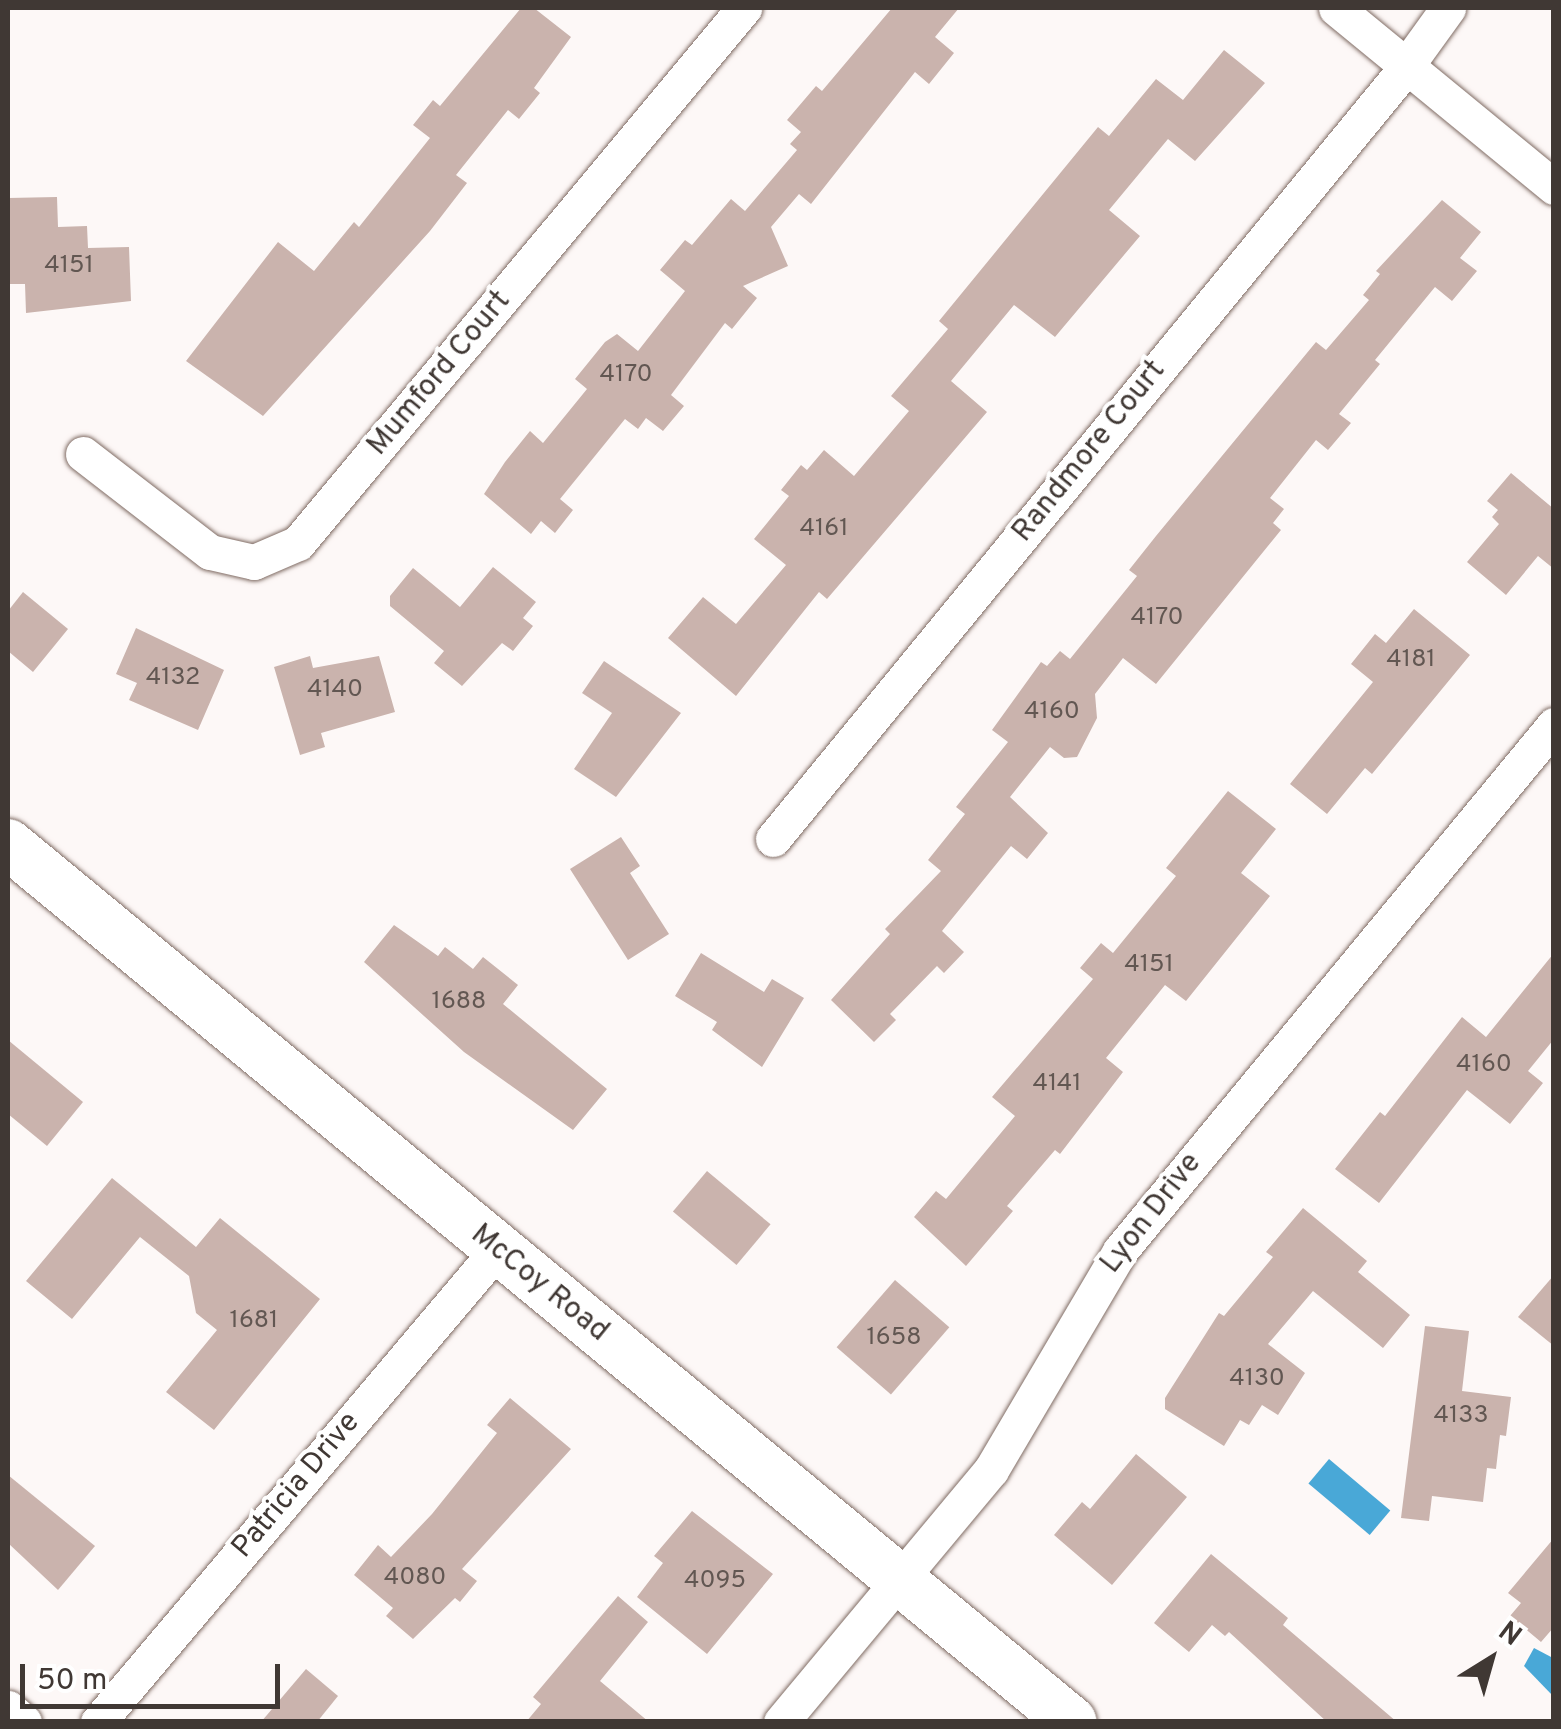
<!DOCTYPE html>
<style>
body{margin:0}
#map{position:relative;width:1561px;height:1729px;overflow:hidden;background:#fdf8f7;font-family:Overpass,sans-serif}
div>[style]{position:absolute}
.water>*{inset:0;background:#49a8d7;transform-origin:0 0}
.building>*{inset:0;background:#cab3ad;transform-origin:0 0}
.roads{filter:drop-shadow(0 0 2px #806c64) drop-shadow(0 0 2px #806c64)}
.street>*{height:35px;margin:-17.5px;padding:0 17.5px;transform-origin:17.5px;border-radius:17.5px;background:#fff}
.secondary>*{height:50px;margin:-25px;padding:0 25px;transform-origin:25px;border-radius:25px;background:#fff}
span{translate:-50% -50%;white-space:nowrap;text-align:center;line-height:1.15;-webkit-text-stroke:8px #fff;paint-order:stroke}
.number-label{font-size:25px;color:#625752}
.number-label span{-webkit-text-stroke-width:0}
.street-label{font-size:30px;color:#403834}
.frame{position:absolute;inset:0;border:10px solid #403834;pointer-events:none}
.north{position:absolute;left:1441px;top:1609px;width:100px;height:100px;-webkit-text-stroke:8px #fff;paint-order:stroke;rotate:37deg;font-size:28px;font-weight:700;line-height:40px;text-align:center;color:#403834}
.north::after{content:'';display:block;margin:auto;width:35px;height:45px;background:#403834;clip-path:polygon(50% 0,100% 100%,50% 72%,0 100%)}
.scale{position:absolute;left:20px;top:1664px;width:260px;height:45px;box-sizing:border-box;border:5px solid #403834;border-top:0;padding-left:12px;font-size:30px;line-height:35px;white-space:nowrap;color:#403834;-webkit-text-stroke:8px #fff;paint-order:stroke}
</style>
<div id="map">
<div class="water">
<div style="left:1329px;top:1459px;width:80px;height:32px;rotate:40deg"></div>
<div style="clip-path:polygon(1534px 1648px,1553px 1658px,1553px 1696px,1524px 1666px)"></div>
</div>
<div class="building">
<div style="clip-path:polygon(521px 8px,534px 8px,571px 37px,534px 88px,540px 93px,519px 119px,508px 110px,456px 175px,467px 183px,430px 231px,263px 416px,186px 361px,278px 242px,314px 271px,354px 222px,359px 227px,430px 138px,413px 125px,433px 100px,440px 106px)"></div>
<div style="clip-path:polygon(892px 8px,959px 8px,935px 37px,954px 53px,929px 84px,915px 72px,811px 204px,799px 194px,771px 227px,788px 266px,743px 286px,757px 298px,732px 329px,725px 323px,671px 395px,684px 406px,663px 431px,646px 418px,638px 429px,625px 419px,560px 499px,573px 510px,555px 533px,541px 521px,531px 534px,484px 494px,505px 462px,530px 431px,543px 443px,587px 389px,575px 379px,605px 342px,617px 334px,638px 351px,685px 291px,660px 270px,685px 240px,692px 245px,731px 199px,745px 211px,797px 150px,790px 144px,801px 132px,787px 120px,816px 86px,822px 91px)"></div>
<div style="clip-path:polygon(1224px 50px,1265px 83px,1195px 161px,1168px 139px,1109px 210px,1140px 236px,1055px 337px,1014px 305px,951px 381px,987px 412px,827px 599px,819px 592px,736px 696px,668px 638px,703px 597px,736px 624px,786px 565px,754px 539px,789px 496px,781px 490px,801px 465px,807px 470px,824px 450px,854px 476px,909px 411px,891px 396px,948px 329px,939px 321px,1098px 127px,1109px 136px,1156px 79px,1183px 100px)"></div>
<div style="clip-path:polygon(57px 197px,58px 227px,87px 226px,88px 248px,129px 247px,131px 301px,26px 313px,25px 284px,10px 284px,8px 198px)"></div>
<div style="clip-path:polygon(1442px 200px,1481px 232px,1460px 258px,1477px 271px,1452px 301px,1435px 287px,1375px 360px,1380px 364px,1339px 414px,1351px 423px,1328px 450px,1316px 440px,1270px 498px,1284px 509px,1273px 523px,1281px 530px,1156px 684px,1123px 658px,1095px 694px,1097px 718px,1077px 757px,1064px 758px,1050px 747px,1010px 797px,1048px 833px,1027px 859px,1011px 846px,942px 931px,964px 952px,944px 973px,937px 966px,890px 1014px,896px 1020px,874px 1042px,831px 1000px,890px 934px,885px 929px,941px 871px,928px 860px,965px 814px,956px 807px,1008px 742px,992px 730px,1041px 662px,1047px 666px,1060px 651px,1070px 659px,1137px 576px,1129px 570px,1156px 536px,1316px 342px,1326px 350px,1369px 300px,1363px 295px,1380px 274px,1376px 271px)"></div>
<div style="clip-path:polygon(1511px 473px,1554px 509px,1554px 569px,1538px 556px,1506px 595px,1467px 562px,1499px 524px,1492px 517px,1498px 510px,1487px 501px)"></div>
<div style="clip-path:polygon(493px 567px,536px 602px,523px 618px,533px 626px,513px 651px,502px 643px,462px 686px,434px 663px,444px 651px,390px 606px,390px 596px,413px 568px,460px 607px)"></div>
<div style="clip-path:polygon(23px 592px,68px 629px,33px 672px,8px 651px,8px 611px)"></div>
<div style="clip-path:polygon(1414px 609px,1470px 655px,1372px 774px,1365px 768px,1327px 814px,1290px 784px,1373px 682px,1351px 664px,1375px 634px,1386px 643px)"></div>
<div style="clip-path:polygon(136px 628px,224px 670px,198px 730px,129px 700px,137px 683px,116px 674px)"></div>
<div style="clip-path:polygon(310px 656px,313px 668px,379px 656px,395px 712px,321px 733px,325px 747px,300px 755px,274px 667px)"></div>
<div style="clip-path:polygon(604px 661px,681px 713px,616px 797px,574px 769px,612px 713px,582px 693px)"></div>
<div style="clip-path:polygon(1228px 791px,1276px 829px,1241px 873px,1270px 896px,1186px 1001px,1165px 985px,1106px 1058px,1123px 1072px,1060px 1154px,1055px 1150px,1007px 1206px,1013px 1211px,966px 1266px,914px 1217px,936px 1191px,946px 1199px,1015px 1116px,992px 1097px,1093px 979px,1080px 968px,1101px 943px,1113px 953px,1176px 876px,1166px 868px)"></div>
<div style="clip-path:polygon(621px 837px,640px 866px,630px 873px,669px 934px,628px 960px,570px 869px)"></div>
<div style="clip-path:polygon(394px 925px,438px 956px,445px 947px,473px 969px,483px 957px,518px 985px,503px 1004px,607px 1089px,573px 1130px,464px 1052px,364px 962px)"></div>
<div style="clip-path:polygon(701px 953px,764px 992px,772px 979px,804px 998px,762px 1067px,712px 1030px,717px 1022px,675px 996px)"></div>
<div style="clip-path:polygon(1554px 953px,1554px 1039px,1528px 1071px,1543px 1083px,1510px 1124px,1467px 1090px,1379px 1203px,1335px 1169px,1380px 1112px,1385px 1116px,1462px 1017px,1486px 1037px)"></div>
<div style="clip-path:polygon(8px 1040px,83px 1102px,47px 1146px,8px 1114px)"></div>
<div style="left:707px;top:1171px;width:83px;height:53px;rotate:40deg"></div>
<div style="clip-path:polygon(112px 1178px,196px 1247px,220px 1218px,320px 1299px,214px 1430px,166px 1392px,217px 1330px,196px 1313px,189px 1276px,140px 1237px,72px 1319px,26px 1281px)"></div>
<div style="clip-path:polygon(1303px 1208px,1367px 1261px,1358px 1272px,1410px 1315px,1383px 1348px,1313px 1291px,1268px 1344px,1305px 1373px,1278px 1415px,1262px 1405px,1249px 1425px,1240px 1420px,1224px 1446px,1165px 1409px,1165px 1398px,1219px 1313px,1224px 1316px,1273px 1257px,1266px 1252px)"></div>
<div style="clip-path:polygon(1554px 1275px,1554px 1346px,1518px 1317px)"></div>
<div style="left:895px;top:1280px;width:72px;height:89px;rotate:41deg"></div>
<div style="clip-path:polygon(1425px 1326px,1469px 1331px,1462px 1391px,1511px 1397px,1506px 1436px,1500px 1435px,1496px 1469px,1487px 1468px,1483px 1502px,1432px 1496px,1429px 1521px,1401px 1518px)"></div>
<div style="clip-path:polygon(510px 1398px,571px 1449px,462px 1569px,477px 1581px,460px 1602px,455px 1598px,413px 1639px,386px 1616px,393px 1608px,354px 1575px,378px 1545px,391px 1557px,432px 1514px,497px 1433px,487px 1425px)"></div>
<div style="clip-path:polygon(1136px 1454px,1187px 1497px,1112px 1585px,1054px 1535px,1082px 1502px,1090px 1509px)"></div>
<div style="clip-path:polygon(8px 1475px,95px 1546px,58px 1590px,8px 1543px)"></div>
<div style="clip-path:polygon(692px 1511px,773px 1574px,707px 1654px,637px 1597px,663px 1563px,654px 1556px)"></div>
<div style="clip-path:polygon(1554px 1538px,1554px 1627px,1541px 1642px,1510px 1616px,1521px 1603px,1508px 1593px)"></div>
<div style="clip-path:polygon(1211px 1554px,1288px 1618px,1283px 1625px,1397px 1722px,1327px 1722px,1229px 1632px,1225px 1636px,1212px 1625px,1189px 1652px,1154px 1623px)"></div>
<div style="clip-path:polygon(618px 1596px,648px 1622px,600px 1681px,649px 1722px,526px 1722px,541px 1704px,533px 1697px)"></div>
<div style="clip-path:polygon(306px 1669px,338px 1696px,317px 1722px,261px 1722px)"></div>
</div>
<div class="roads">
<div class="street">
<div style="left:1336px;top:8px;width:282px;rotate:39.4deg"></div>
<div style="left:83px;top:454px;width:160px;rotate:37.7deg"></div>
<div style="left:210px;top:552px;width:45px;rotate:12.8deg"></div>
<div style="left:254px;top:562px;width:48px;rotate:-23.4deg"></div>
<div style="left:298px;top:543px;width:697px;rotate:-50.18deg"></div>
<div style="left:773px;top:839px;width:987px;rotate:-50.63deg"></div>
<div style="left:1399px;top:76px;width:84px;rotate:-54.2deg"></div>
<div style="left:8px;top:1708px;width:21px;rotate:41deg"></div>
<div style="left:98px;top:1722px;width:618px;rotate:-49.79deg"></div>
<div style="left:781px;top:1722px;width:328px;rotate:-50.2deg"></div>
<div style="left:991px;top:1470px;width:254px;rotate:-59.5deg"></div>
<div style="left:1120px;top:1251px;width:682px;rotate:-50.47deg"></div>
</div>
<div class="secondary">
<div style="left:8px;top:844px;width:1379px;rotate:39.53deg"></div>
</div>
</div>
<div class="number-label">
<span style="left:69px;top:266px">4151</span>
<span style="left:626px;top:375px">4170</span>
<span style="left:824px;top:529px">4161</span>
<span style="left:1157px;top:618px">4170</span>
<span style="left:1411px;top:660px">4181</span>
<span style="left:173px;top:678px">4132</span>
<span style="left:335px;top:690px">4140</span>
<span style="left:1052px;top:712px">4160</span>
<span style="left:1149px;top:965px">4151</span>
<span style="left:459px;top:1002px">1688</span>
<span style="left:1484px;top:1065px">4160</span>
<span style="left:1057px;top:1084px">4141</span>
<span style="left:254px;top:1321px">1681</span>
<span style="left:894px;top:1338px">1658</span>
<span style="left:1257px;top:1379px">4130</span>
<span style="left:1461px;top:1416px">4133</span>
<span style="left:415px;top:1578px">4080</span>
<span style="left:715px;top:1581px">4095</span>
</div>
<div class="street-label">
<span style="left:440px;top:374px;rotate:-50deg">Mumford Court</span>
<span style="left:1090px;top:452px;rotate:-51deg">Randmore Court</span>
<span style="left:1152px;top:1214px;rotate:-52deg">Lyon Drive</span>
<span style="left:539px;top:1284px;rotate:39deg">McCoy Road</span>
<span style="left:297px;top:1486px;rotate:-50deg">Patricia Drive</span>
</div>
<div class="frame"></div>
<div class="north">N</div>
<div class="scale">50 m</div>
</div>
